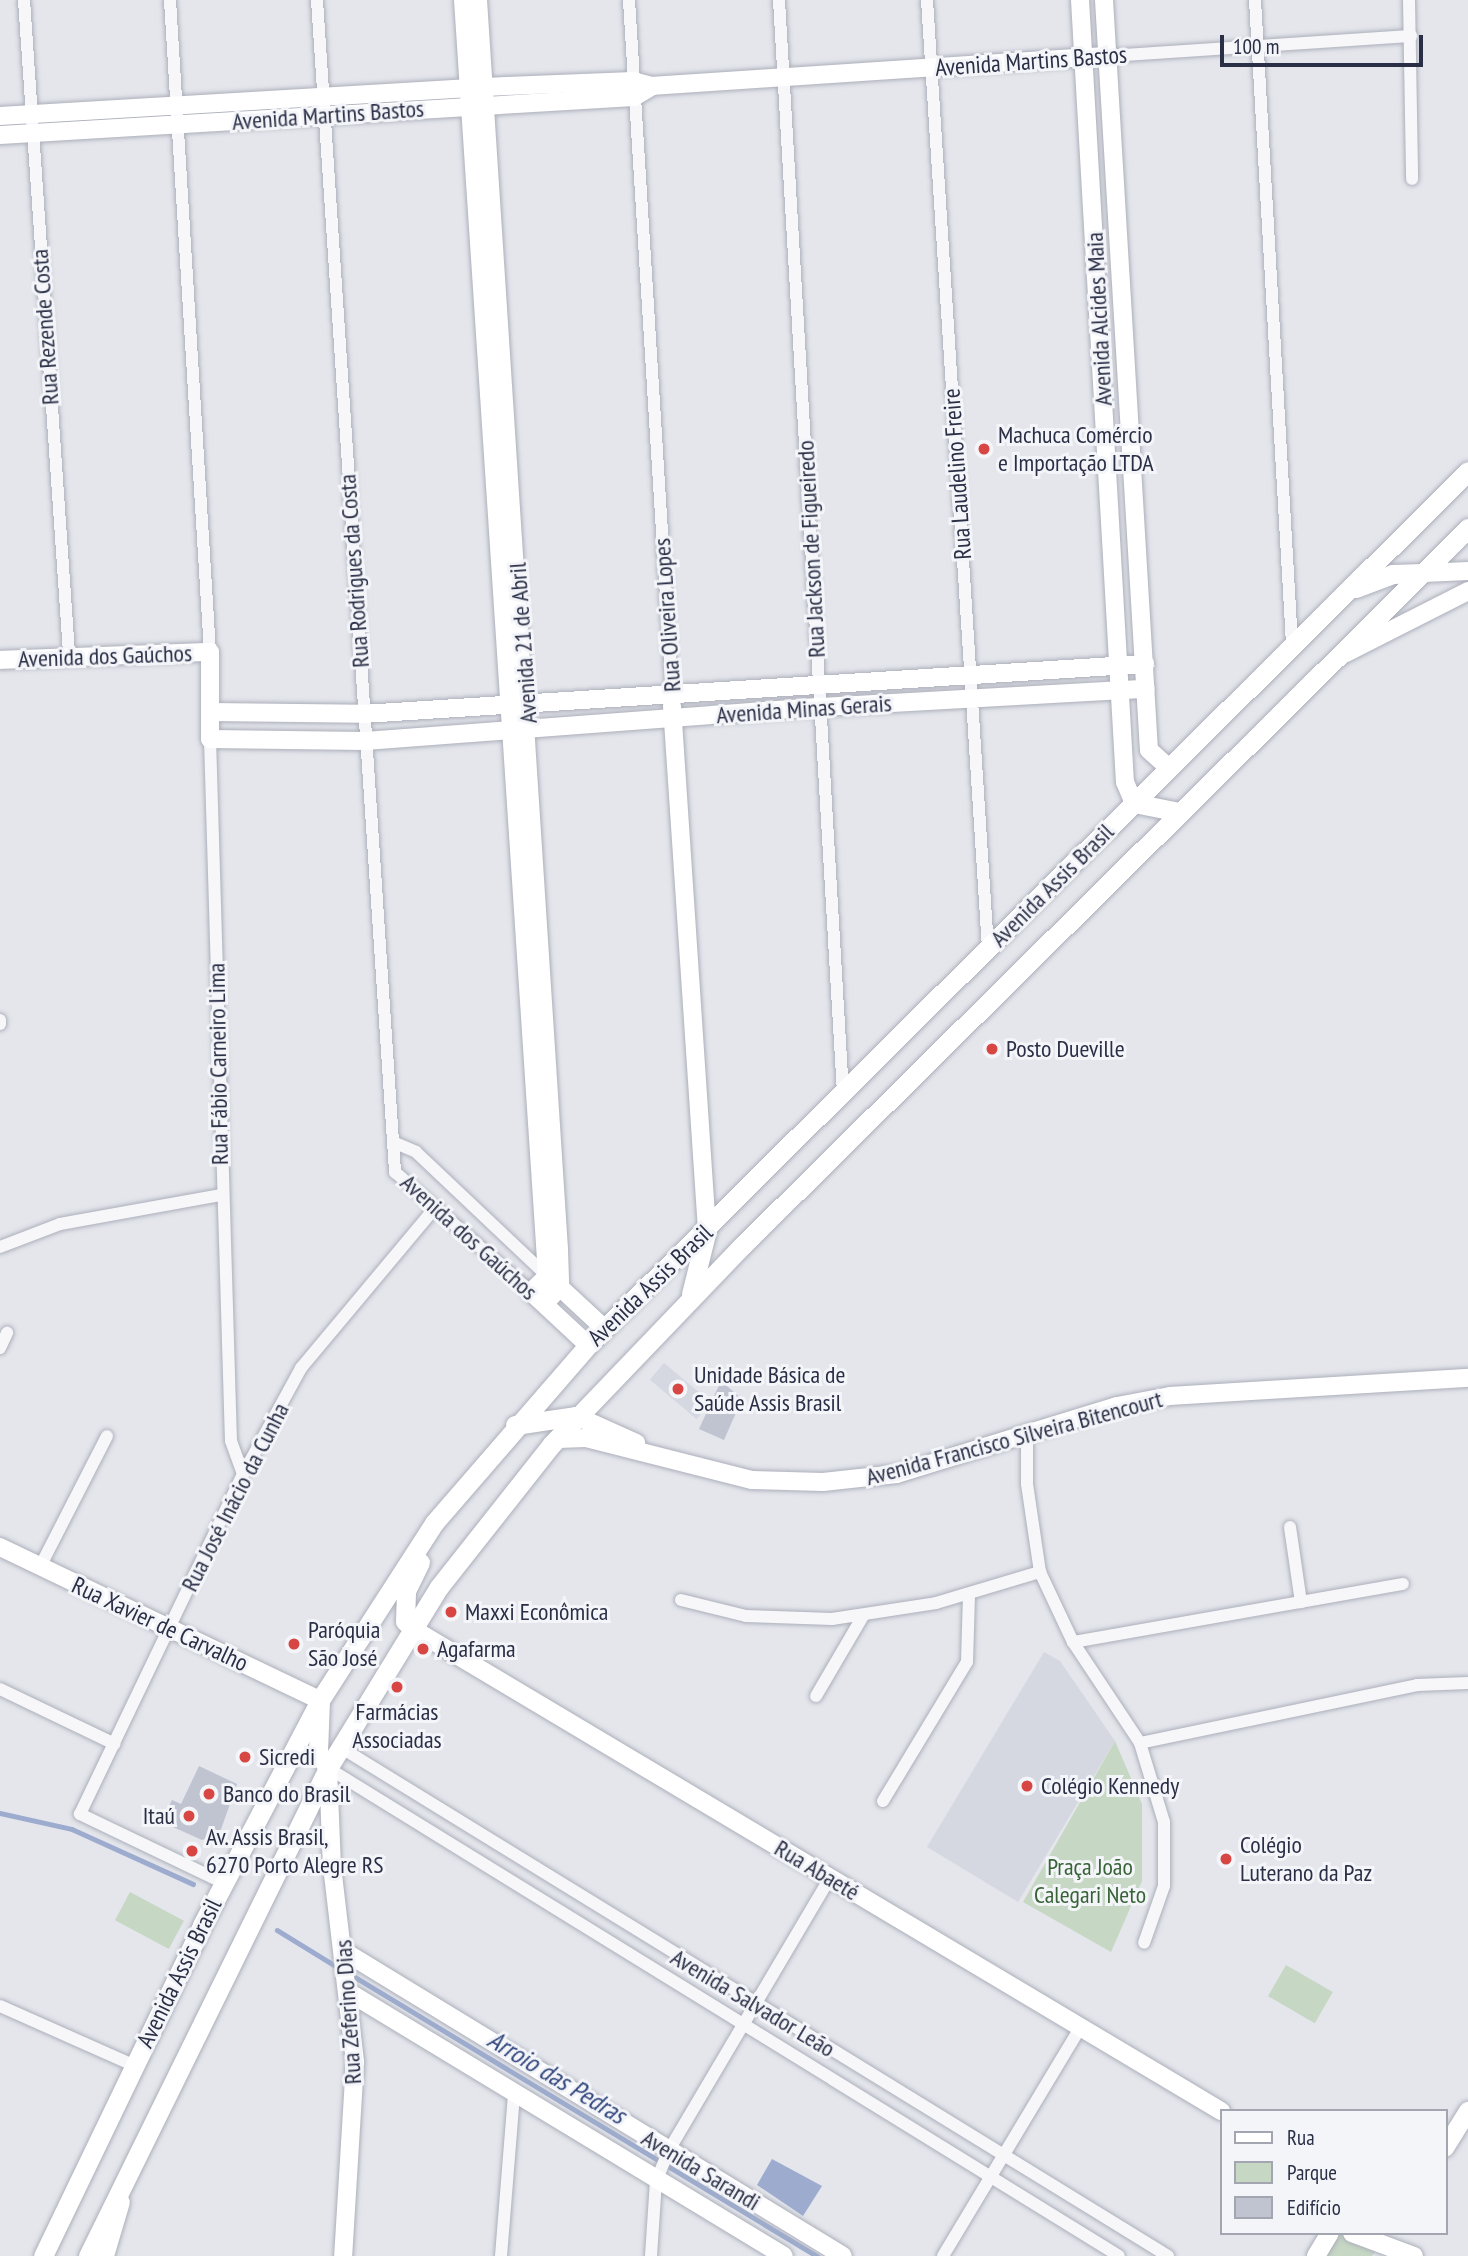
<!DOCTYPE html>
<meta charset="utf-8">
<style>
body{margin:0}
#map{position:relative;width:1468px;height:2256px;overflow:hidden;background:#e4e6ec;font-family:"PT Sans Narrow",sans-serif}
div>[style]{position:absolute}
.built>*{inset:0;background:#d5d8e1;transform-origin:0 0}
.green>*{inset:0;background:#c6d7c4;transform-origin:0 0}
.water>*{inset:0;background:#9dacce}
.stream>*{height:4.5px;margin:-2.25px;padding:0 2.25px;transform-origin:2.25px;border-radius:2.25px;background:#9dacce}
.building>*{inset:0;background:#c0c3d0}
.roads{filter:drop-shadow(0 0 2px #acafba) drop-shadow(0 0 2px #acafba)}
.street>*{height:12px;margin:-6px;padding:0 6px;transform-origin:6px;border-radius:6px;background:#f7f7fa}
.secondary>*{height:18px;margin:-9px;padding:0 9px;transform-origin:9px;border-radius:9px;background:#fff}
.primary>*{height:19px;margin:-9.5px;padding:0 9.5px;transform-origin:9.5px;border-radius:9.5px;background:#fff}
.dots>*{width:19px;height:19px;translate:-50% -50%;box-sizing:border-box;border:4px solid #f4f5f9;border-radius:50%}
span{translate:-50% -50%;white-space:nowrap;text-align:center;line-height:1.15;-webkit-text-stroke:6px #f4f5f9;paint-order:stroke}
.street-label{font-size:24px;color:#2a2f46}
.poi-label{font-size:24px;color:#2a2f46}
.left{translate:0 -50%;text-align:left}
.right{translate:-100% -50%;text-align:right}
.park-label{font-size:24px;color:#376336}
.water-label{font-size:26px;color:#31467d;font-style:italic}
.legend{position:absolute;left:1220px;top:2109px;width:228px;height:126px;box-sizing:border-box;background:#f4f5f9;border:2px solid #a3a6b1;margin:0;padding:9px 12px;list-style:none;font-size:21px;color:#2a2f46}
.legend li{display:flex;align-items:center;gap:14px;height:35px}
.legend b{width:35px;border:2px solid #a3a6b1}
.scale{position:absolute;left:1220px;top:35px;width:203px;height:32px;box-sizing:border-box;border:4px solid #2a2f46;border-top:0;padding-left:9px;font-size:21px;line-height:24px;white-space:nowrap;color:#2a2f46;-webkit-text-stroke:5px #f4f5f9;paint-order:stroke}
</style>
<div id="map">
<div class="built">
<div style="left:664px;top:1363px;width:61px;height:22px;rotate:40deg"></div>
<div style="clip-path:polygon(1044px 1652px,1060px 1661px,1115px 1741px,1018px 1902px,927px 1847px)"></div>
</div>
<div class="green">
<div style="clip-path:polygon(1115px 1741px,1142px 1804px,1142px 1881px,1111px 1952px,1023px 1902px)"></div>
<div style="left:130px;top:1892px;width:61px;height:32px;rotate:28deg"></div>
<div style="left:1286px;top:1965px;width:54px;height:36px;rotate:30deg"></div>
<div style="clip-path:polygon(1336px 2233px,1345px 2233px,1361px 2246px,1377px 2249px,1372px 2256px,1321px 2256px)"></div>
</div>
<div class="water">
<div style="clip-path:polygon(772px 2159px,822px 2186px,803px 2216px,757px 2185px)"></div>
</div>
<div class="stream">
<div style="left:0;top:1813px;width:74px;rotate:12.5deg"></div>
<div style="left:72px;top:1829px;width:133px;rotate:24.4deg"></div>
<div style="left:277px;top:1930px;width:73px;rotate:31.5deg"></div>
<div style="left:350px;top:1974px;width:546px;rotate:31.13deg"></div>
</div>
<div class="building">
<div style="clip-path:polygon(721px 1381px,742px 1399px,724px 1440px,699px 1429px)"></div>
<div style="clip-path:polygon(199px 1766px,237px 1784px,219px 1835px,202px 1840px,173px 1827px,167px 1811px,172px 1800px,181px 1804px)"></div>
</div>
<div class="roads">
<div class="street">
<div style="left:24px;top:0;width:656px;rotate:86.06deg"></div>
<div style="left:170px;top:0;width:653px;rotate:86.49deg"></div>
<div style="left:317px;top:0;width:1175px;rotate:86.19deg"></div>
<div style="left:395px;top:1172px;width:181px;rotate:41.4deg"></div>
<div style="left:629px;top:0;width:695px;rotate:86.45deg"></div>
<div style="left:779px;top:0;width:1096px;rotate:86.65deg"></div>
<div style="left:927px;top:0;width:951px;rotate:86.32deg"></div>
<div style="left:1255px;top:0;width:645px;rotate:86.71deg"></div>
<div style="left:1409px;top:0;width:179px;rotate:89deg"></div>
<div style="left:1108px;top:56px;width:304px;rotate:-3.8deg"></div>
<div style="left:210px;top:739px;width:702px;rotate:88.29deg"></div>
<div style="left:231px;top:1441px;width:35px;rotate:70deg"></div>
<div style="left:0;top:1020px;width:4px;rotate:90deg"></div>
<div style="left:393px;top:1142px;width:25px;rotate:23deg"></div>
<div style="left:416px;top:1152px;width:180px;rotate:43.4deg"></div>
<div style="left:0;top:1247px;width:64px;rotate:-21deg"></div>
<div style="left:60px;top:1224px;width:164px;rotate:-10.2deg"></div>
<div style="left:0;top:1348px;width:17px;rotate:-65deg"></div>
<div style="left:1027px;top:1432px;width:52px;rotate:90deg"></div>
<div style="left:1027px;top:1484px;width:89px;rotate:81.6deg"></div>
<div style="left:1040px;top:1572px;width:77px;rotate:64.8deg"></div>
<div style="left:1073px;top:1642px;width:121px;rotate:56.4deg"></div>
<div style="left:1140px;top:1743px;width:83px;rotate:73.1deg"></div>
<div style="left:1164px;top:1822px;width:64px;rotate:90deg"></div>
<div style="left:1164px;top:1886px;width:60px;rotate:109.3deg"></div>
<div style="left:1290px;top:1527px;width:76px;rotate:81.7deg"></div>
<div style="left:40px;top:1567px;width:147px;rotate:-62.9deg"></div>
<div style="left:681px;top:1600px;width:67px;rotate:13.8deg"></div>
<div style="left:746px;top:1616px;width:86px;rotate:2deg"></div>
<div style="left:832px;top:1619px;width:105px;rotate:-8.7deg"></div>
<div style="left:936px;top:1603px;width:109px;rotate:-16.6deg"></div>
<div style="left:1073px;top:1642px;width:335px;rotate:-10deg"></div>
<div style="left:0;top:1689px;width:127px;rotate:25.6deg"></div>
<div style="left:816px;top:1696px;width:93px;rotate:-59.6deg"></div>
<div style="left:1140px;top:1743px;width:283px;rotate:-11.8deg"></div>
<div style="left:1417px;top:1685px;width:51px;rotate:-2.2deg"></div>
<div style="left:340px;top:1747px;width:972px;rotate:31.58deg"></div>
<div style="left:328px;top:1768px;width:929px;rotate:31.67deg"></div>
<div style="left:883px;top:1801px;width:162px;rotate:-58.9deg"></div>
<div style="left:967px;top:1662px;width:68px;rotate:-88.3deg"></div>
<div style="left:224px;top:1883px;width:160px;rotate:-154.4deg"></div>
<div style="left:80px;top:1814px;width:377px;rotate:-64.4deg"></div>
<div style="left:243px;top:1474px;width:121px;rotate:-61.3deg"></div>
<div style="left:301px;top:1368px;width:209px;rotate:-50.1deg"></div>
<div style="left:0;top:2006px;width:145px;rotate:23.9deg"></div>
<div style="left:501px;top:2256px;width:161px;rotate:-85.4deg"></div>
<div style="left:651px;top:2256px;width:75px;rotate:-86.2deg"></div>
<div style="left:656px;top:2181px;width:34px;rotate:-67deg"></div>
<div style="left:669px;top:2150px;width:316px;rotate:-59.4deg"></div>
<div style="left:943px;top:2256px;width:268px;rotate:-59deg"></div>
</div>
<div class="secondary">
<div style="left:463px;top:0;width:1279px;rotate:86.23deg"></div>
<div style="left:478px;top:0;width:1253px;rotate:86.29deg"></div>
<div style="left:559px;top:1250px;width:37px;rotate:88deg"></div>
<div style="left:560px;top:1287px;width:23px;rotate:133deg"></div>
<div style="left:1080px;top:0;width:783px;rotate:86.71deg"></div>
<div style="left:1125px;top:782px;width:23px;rotate:67deg"></div>
<div style="left:1104px;top:0;width:751px;rotate:86.57deg"></div>
<div style="left:1149px;top:750px;width:25px;rotate:42deg"></div>
<div style="left:0;top:116px;width:484px;rotate:-3.4deg"></div>
<div style="left:483px;top:87px;width:150px;rotate:-2.3deg"></div>
<div style="left:633px;top:81px;width:20px;rotate:15deg"></div>
<div style="left:652px;top:86px;width:457px;rotate:-3.8deg"></div>
<div style="left:0;top:135px;width:635px;rotate:-3.43deg"></div>
<div style="left:634px;top:97px;width:21px;rotate:-31deg"></div>
<div style="left:1423px;top:573px;width:45px;rotate:-2.5deg"></div>
<div style="left:1346px;top:653px;width:137px;rotate:-26.9deg"></div>
<div style="left:0;top:660px;width:210px;rotate:-2.2deg"></div>
<div style="left:210px;top:652px;width:87px;rotate:90deg"></div>
<div style="left:210px;top:739px;width:155px;rotate:0.7deg"></div>
<div style="left:365px;top:741px;width:457px;rotate:-4.3deg"></div>
<div style="left:821px;top:707px;width:325px;rotate:-3.2deg"></div>
<div style="left:672px;top:706px;width:525px;rotate:86.18deg"></div>
<div style="left:210px;top:712px;width:153px;rotate:0.7deg"></div>
<div style="left:363px;top:714px;width:784px;rotate:-3.66deg"></div>
<div style="left:547px;top:1276px;width:23px;rotate:135deg"></div>
<div style="left:531px;top:1292px;width:78px;rotate:42.9deg"></div>
<div style="left:551px;top:1279px;width:74px;rotate:42.8deg"></div>
<div style="left:576px;top:1416px;width:66px;rotate:24.2deg"></div>
<div style="left:557px;top:1439px;width:29px;rotate:-2deg"></div>
<div style="left:586px;top:1438px;width:171px;rotate:14.2deg"></div>
<div style="left:752px;top:1480px;width:71px;rotate:1.6deg"></div>
<div style="left:823px;top:1482px;width:74px;rotate:-6.2deg"></div>
<div style="left:897px;top:1474px;width:230px;rotate:-17.2deg"></div>
<div style="left:1117px;top:1406px;width:54px;rotate:-10.7deg"></div>
<div style="left:1170px;top:1396px;width:299px;rotate:-3.5deg"></div>
<div style="left:0;top:1547px;width:355px;rotate:25.6deg"></div>
<div style="left:413px;top:1629px;width:941px;rotate:30.82deg"></div>
<div style="left:328px;top:1768px;width:98px;rotate:87.7deg"></div>
<div style="left:332px;top:1866px;width:197px;rotate:83.3deg"></div>
<div style="left:355px;top:2062px;width:194px;rotate:93.5deg"></div>
<div style="left:345px;top:1952px;width:583px;rotate:31.4deg"></div>
<div style="left:350px;top:1993px;width:507px;rotate:31.22deg"></div>
<div style="left:1445px;top:2148px;width:44px;rotate:-58.1deg"></div>
<div style="left:1352px;top:2233px;width:66px;rotate:20.4deg"></div>
<div style="left:105px;top:2256px;width:56px;rotate:-73.5deg"></div>
<div style="left:1316px;top:2256px;width:27px;rotate:-59deg"></div>
</div>
<div class="primary">
<div style="left:1356px;top:588px;width:39px;rotate:-21deg"></div>
<div style="left:1392px;top:574px;width:31px;rotate:-2deg"></div>
<div style="left:1134px;top:803px;width:46px;rotate:11.3deg"></div>
<div style="left:691px;top:1294px;width:66px;rotate:-76deg"></div>
<div style="left:515px;top:1425px;width:62px;rotate:-8.4deg"></div>
<div style="left:413px;top:1629px;width:11px;rotate:-135deg"></div>
<div style="left:405px;top:1621px;width:30px;rotate:-88deg"></div>
<div style="left:406px;top:1591px;width:32px;rotate:-64deg"></div>
<div style="left:320px;top:1700px;width:53px;rotate:92.2deg"></div>
<div style="left:318px;top:1753px;width:18px;rotate:56deg"></div>
<div style="left:43px;top:2256px;width:367px;rotate:-64.3deg"></div>
<div style="left:202px;top:1925px;width:254px;rotate:-62.3deg"></div>
<div style="left:320px;top:1700px;width:211px;rotate:-57.2deg"></div>
<div style="left:434px;top:1523px;width:235px;rotate:-49.1deg"></div>
<div style="left:588px;top:1345px;width:1240px;rotate:-44.8deg"></div>
<div style="left:88px;top:2256px;width:544px;rotate:-63.81deg"></div>
<div style="left:328px;top:1768px;width:212px;rotate:-58.5deg"></div>
<div style="left:439px;top:1587px;width:182px;rotate:-51.7deg"></div>
<div style="left:552px;top:1444px;width:276px;rotate:-46.2deg"></div>
<div style="left:743px;top:1245px;width:1020px;rotate:-44.68deg"></div>
</div>
</div>
<div class="dots">
<div style="left:984px;top:449px;background:#d74643"></div>
<div style="left:992px;top:1049px;background:#d74643"></div>
<div style="left:678px;top:1389px;background:#d74643"></div>
<div style="left:451px;top:1612px;background:#d74643"></div>
<div style="left:294px;top:1644px;background:#d74643"></div>
<div style="left:423px;top:1649px;background:#d74643"></div>
<div style="left:397px;top:1687px;background:#d74643"></div>
<div style="left:245px;top:1757px;background:#d74643"></div>
<div style="left:1027px;top:1786px;background:#d74643"></div>
<div style="left:209px;top:1794px;background:#d74643"></div>
<div style="left:189px;top:1816px;background:#d74643"></div>
<div style="left:192px;top:1851px;background:#d74643"></div>
<div style="left:1226px;top:1859px;background:#d74643"></div>
</div>
<div class="street-label">
<span style="left:1031px;top:61px;rotate:-4deg">Avenida Martins Bastos</span>
<span style="left:328px;top:115px;rotate:-4deg">Avenida Martins Bastos</span>
<span style="left:1099px;top:319px;rotate:-93deg">Avenida Alcides Maia</span>
<span style="left:45px;top:327px;rotate:-94deg">Rua Rezende Costa</span>
<span style="left:957px;top:474px;rotate:-94deg">Rua Laudelino Freire</span>
<span style="left:811px;top:549px;rotate:-93deg">Rua Jackson de Figueiredo</span>
<span style="left:354px;top:571px;rotate:-94deg">Rua Rodrigues da Costa</span>
<span style="left:667px;top:615px;rotate:-94deg">Rua Oliveira Lopes</span>
<span style="left:523px;top:643px;rotate:-94deg">Avenida 21 de Abril</span>
<span style="left:105px;top:656px;rotate:-2deg">Avenida dos Gaúchos</span>
<span style="left:804px;top:709px;rotate:-4deg">Avenida Minas Gerais</span>
<span style="left:1052px;top:885px;rotate:-45deg">Avenida Assis Brasil</span>
<span style="left:218px;top:1064px;rotate:-91deg">Rua Fábio Carneiro Lima</span>
<span style="left:469px;top:1237px;rotate:42deg">Avenida dos Gaúchos</span>
<span style="left:650px;top:1285px;rotate:-44deg">Avenida Assis Brasil</span>
<span style="left:1014px;top:1438px;rotate:-15deg">Avenida Francisco Silveira Bitencourt</span>
<span style="left:235px;top:1497px;rotate:-63deg">Rua José Inácio da Cunha</span>
<span style="left:160px;top:1624px;rotate:25deg">Rua Xavier de Carvalho</span>
<span style="left:817px;top:1870px;rotate:31deg">Rua Abaeté</span>
<span style="left:179px;top:1973px;rotate:-64deg">Avenida Assis Brasil</span>
<span style="left:753px;top:2003px;rotate:31deg">Avenida Salvador Leão</span>
<span style="left:348px;top:2012px;rotate:-94deg">Rua Zeferino Dias</span>
<span style="left:701px;top:2170px;rotate:31deg">Avenida Sarandi</span>
</div>
<div class="poi-label">
<span class="left" style="left:998px;top:449px">Machuca Comércio<br>e Importação LTDA</span>
<span class="left" style="left:1006px;top:1049px">Posto Dueville</span>
<span class="left" style="left:694px;top:1389px">Unidade Básica de<br>Saúde Assis Brasil</span>
<span class="left" style="left:465px;top:1612px">Maxxi Econômica</span>
<span class="left" style="left:308px;top:1644px">Paróquia<br>São José</span>
<span class="left" style="left:437px;top:1649px">Agafarma</span>
<span style="left:397px;top:1726px">Farmácias<br>Associadas</span>
<span class="left" style="left:259px;top:1757px">Sicredi</span>
<span class="left" style="left:1041px;top:1786px">Colégio Kennedy</span>
<span class="left" style="left:223px;top:1794px">Banco do Brasil</span>
<span class="right" style="left:175px;top:1816px">Itaú</span>
<span class="left" style="left:206px;top:1851px">Av. Assis Brasil,<br>6270 Porto Alegre RS</span>
<span class="left" style="left:1240px;top:1859px">Colégio<br>Luterano da Paz</span>
</div>
<div class="park-label">
<span style="left:1090px;top:1881px">Praça João<br>Calegari Neto</span>
</div>
<div class="water-label">
<span style="left:557px;top:2077px;rotate:31deg">Arroio das Pedras</span>
</div>
<ul class="legend">
<li><b style="height:9px;background:#fff"></b>Rua</li>
<li><b style="height:19px;background:#c6d7c4"></b>Parque</li>
<li><b style="height:19px;background:#c0c3d0"></b>Edifício</li>
</ul>
<div class="scale">100 m</div>
</div>
